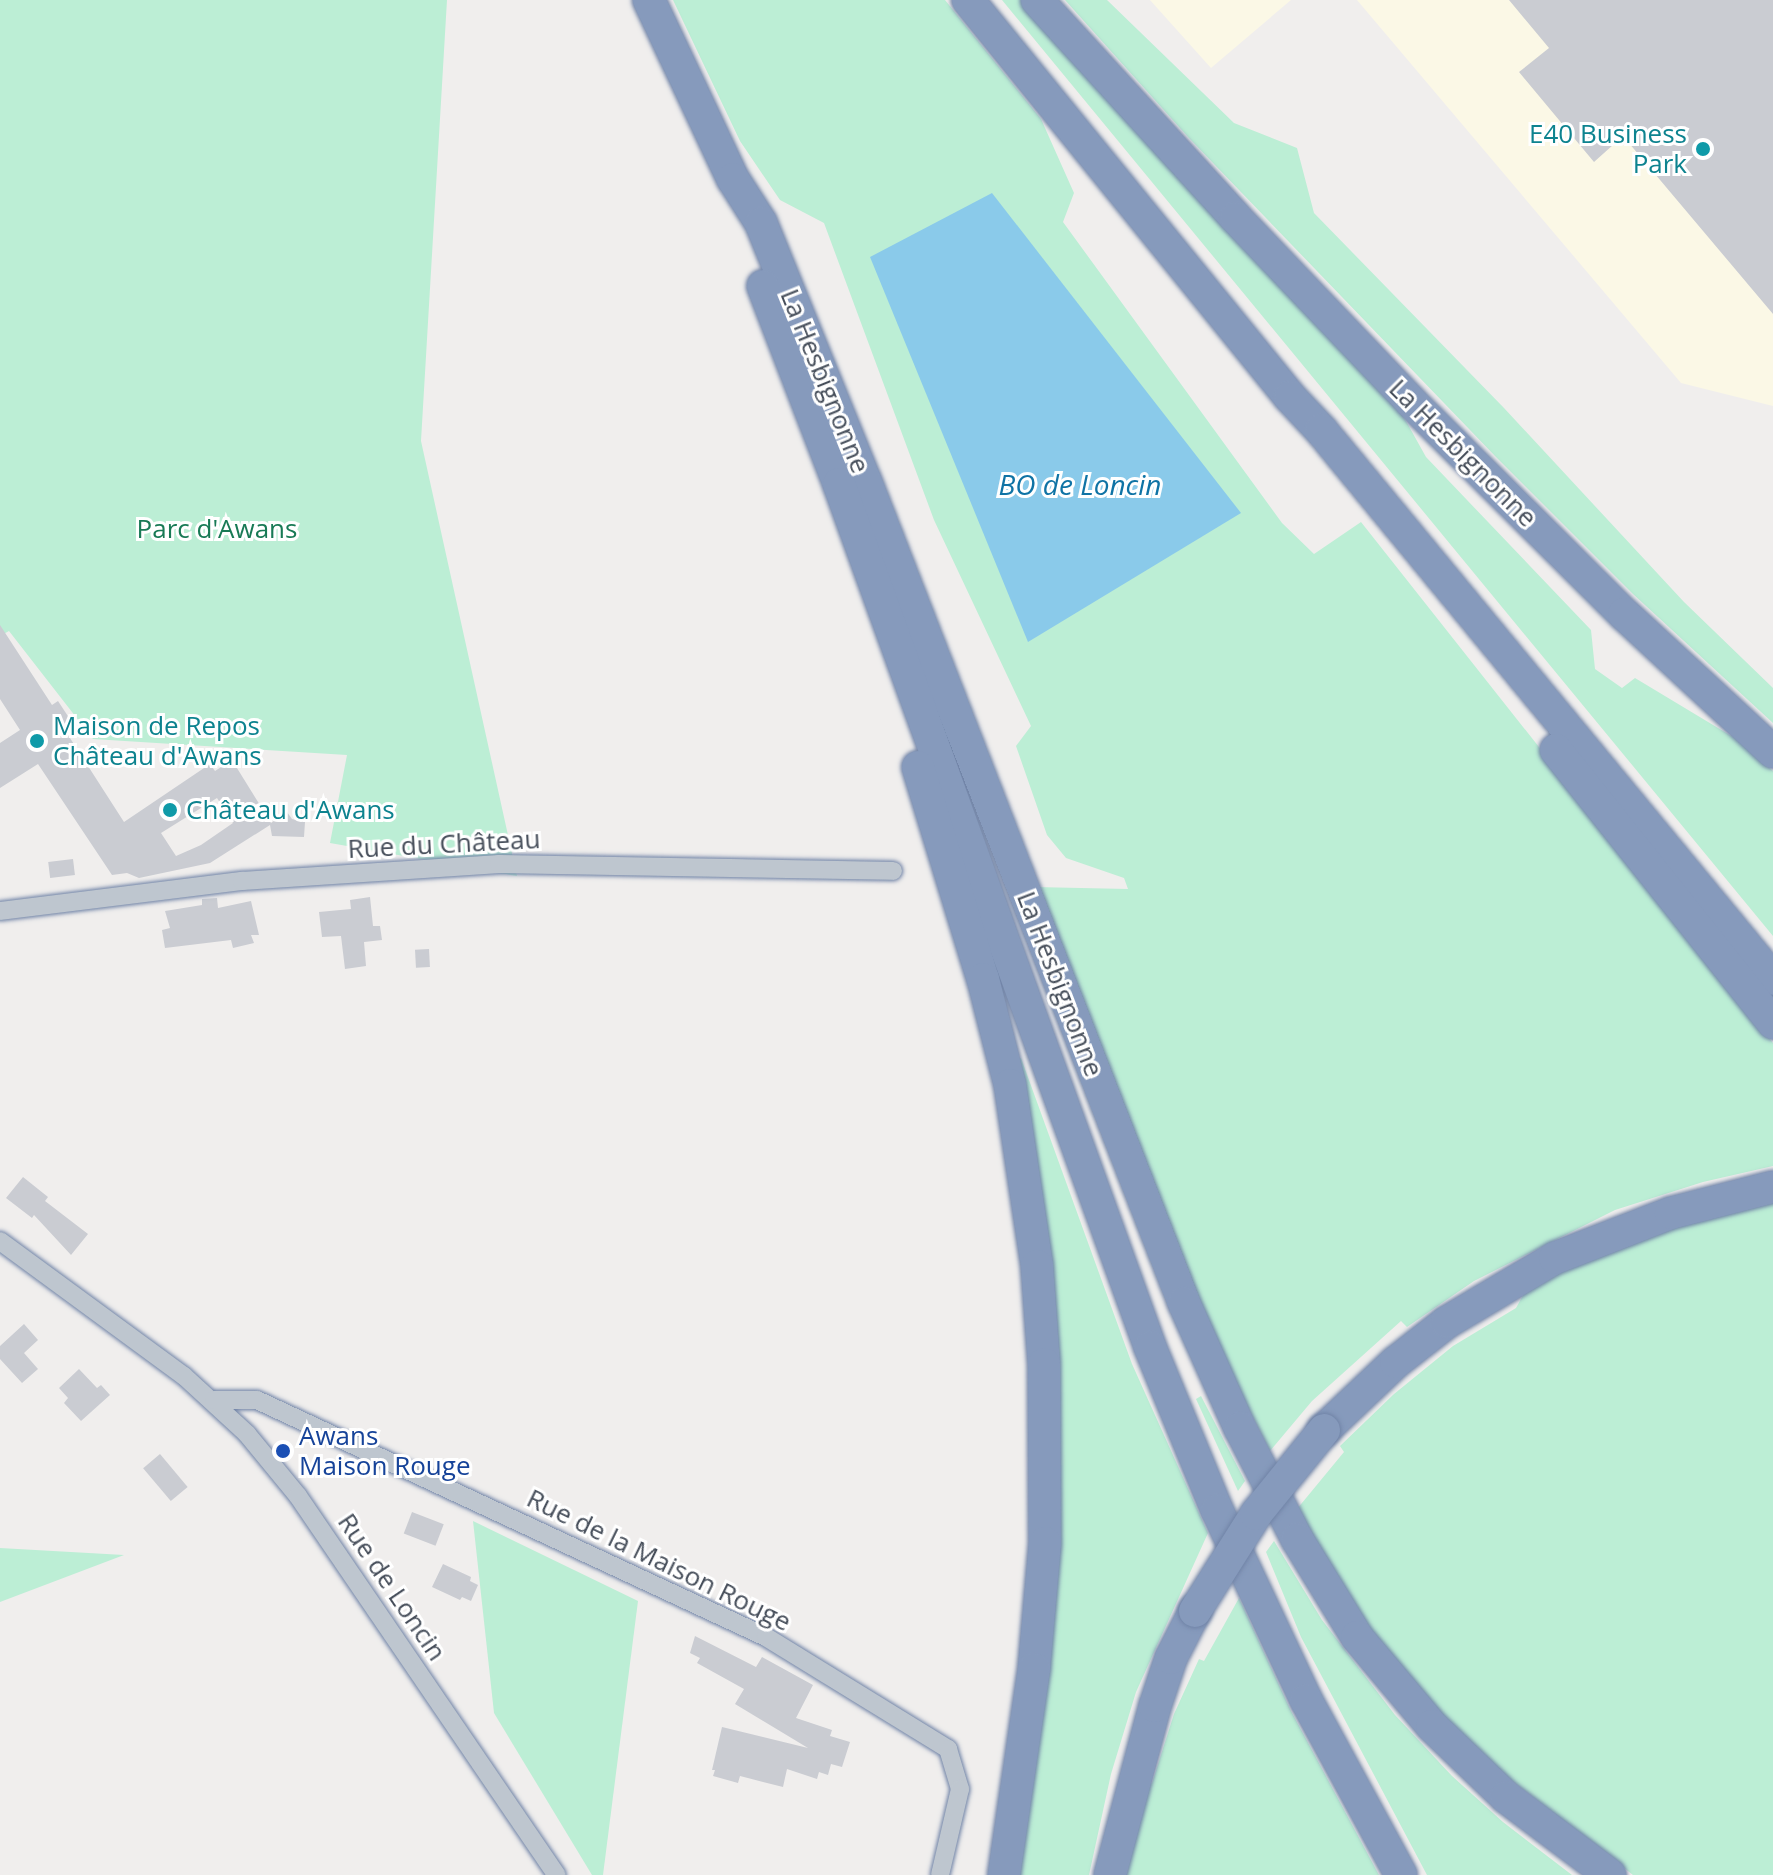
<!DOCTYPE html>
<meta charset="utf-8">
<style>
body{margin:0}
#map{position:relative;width:1773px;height:1875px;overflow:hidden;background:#f0eeed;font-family:"Open Sans",sans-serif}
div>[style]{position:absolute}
.commercial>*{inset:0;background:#fbf8e6}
.green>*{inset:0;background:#bceed5}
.water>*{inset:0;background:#8acaea}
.building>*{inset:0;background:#caccd2;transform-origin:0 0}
.roads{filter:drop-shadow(0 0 2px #7184a7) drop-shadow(0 0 2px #7184a7)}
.minor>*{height:18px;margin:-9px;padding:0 9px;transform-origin:9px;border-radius:9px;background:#bec6cf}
.motorway>*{height:32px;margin:-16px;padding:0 16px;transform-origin:16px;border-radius:16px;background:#869abc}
.bridges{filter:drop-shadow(0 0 2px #7184a7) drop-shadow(0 0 2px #7184a7)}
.motorway-bridge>*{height:32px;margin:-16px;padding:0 16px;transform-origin:16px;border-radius:16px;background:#869abc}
.dots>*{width:22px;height:22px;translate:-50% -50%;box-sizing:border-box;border:4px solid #fff;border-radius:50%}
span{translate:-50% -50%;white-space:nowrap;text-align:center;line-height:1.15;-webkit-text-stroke:6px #fff;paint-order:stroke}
.culture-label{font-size:26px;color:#0d838f}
.right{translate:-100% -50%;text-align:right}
.left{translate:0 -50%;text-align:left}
.street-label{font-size:26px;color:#464e5a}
.park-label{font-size:26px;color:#187a55}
.transit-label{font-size:26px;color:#164399}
.water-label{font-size:28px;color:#0f73a5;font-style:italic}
</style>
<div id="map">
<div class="commercial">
<div style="clip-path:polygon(1150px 0,1291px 0,1211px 68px)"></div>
<div style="clip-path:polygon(1357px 0,1773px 0,1773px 406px,1681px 383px)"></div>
</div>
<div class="green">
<div style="clip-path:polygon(0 0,447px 0,421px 441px,517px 876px,330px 843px,347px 755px,93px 739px,9px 631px,0 636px)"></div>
<div style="clip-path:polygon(673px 0,945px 0,1041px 119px,1074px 193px,1063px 222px,1282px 523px,1314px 554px,1361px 522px,1773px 1043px,1773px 1166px,1703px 1182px,1615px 1210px,1474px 1281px,1407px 1327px,1401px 1321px,1312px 1401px,1270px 1451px,1219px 1350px,1034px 887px,1128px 889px,1124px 878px,1066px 858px,1047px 835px,1016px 746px,1031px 726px,934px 520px,824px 223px,780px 200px,740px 141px)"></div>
<div style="clip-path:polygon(1002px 0,1023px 0,1397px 405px,1426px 457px,1591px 630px,1595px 669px,1622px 688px,1635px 678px,1738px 740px,1773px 771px,1773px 936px)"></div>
<div style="clip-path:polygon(1065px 0,1107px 0,1234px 123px,1297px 148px,1314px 213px,1504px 408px,1684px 602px,1773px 688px,1773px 723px,1633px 594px,1495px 456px,1188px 137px)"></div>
<div style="clip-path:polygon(1021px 1058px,1132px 1364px,1208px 1533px,1136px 1692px,1111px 1774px,1089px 1875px,1017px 1875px,1045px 1690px,1016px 1060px)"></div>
<div style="clip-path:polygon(1773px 1199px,1773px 1875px,1633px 1875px,1470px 1748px,1359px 1619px,1297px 1509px,1344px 1452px,1340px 1446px,1394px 1394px,1453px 1346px,1516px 1308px,1527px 1288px,1605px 1248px)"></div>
<div style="clip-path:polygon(1201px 1396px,1245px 1481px,1238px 1491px,1196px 1399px)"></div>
<div style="clip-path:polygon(473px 1521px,638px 1601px,603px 1875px,592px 1875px,494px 1713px)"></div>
<div style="clip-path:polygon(1274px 1541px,1322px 1620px,1395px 1715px,1452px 1776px,1503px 1822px,1572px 1875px,1427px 1875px,1301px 1637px,1266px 1552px)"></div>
<div style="clip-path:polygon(0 1548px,124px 1555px,0 1602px)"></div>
<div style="clip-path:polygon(1239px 1598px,1291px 1711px,1379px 1875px,1124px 1875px,1142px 1790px,1152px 1783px,1174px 1714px,1199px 1659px,1204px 1661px)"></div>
</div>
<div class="water">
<div style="clip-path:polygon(992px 193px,1241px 513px,1028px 642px,870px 257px)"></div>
</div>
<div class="building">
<div style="clip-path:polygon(1509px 0,1773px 0,1773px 314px,1623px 136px,1594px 162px,1519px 72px,1549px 48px)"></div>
<div style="clip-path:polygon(evenodd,0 625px,52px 705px,58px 701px,79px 733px,70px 738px,124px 822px,210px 764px,215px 771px,232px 760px,271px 823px,287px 812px,292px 819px,305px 822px,304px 837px,272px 836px,270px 825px,210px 863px,139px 878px,127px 873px,112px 875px,38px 764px,0 788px,0 743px,20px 730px,0 699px,0 625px,217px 798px,233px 823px,201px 845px,176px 856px,161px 833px,217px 798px)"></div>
<div style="left:73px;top:859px;width:16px;height:25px;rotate:83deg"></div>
<div style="clip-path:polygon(370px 897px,373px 926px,380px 926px,382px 940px,364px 942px,366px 966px,345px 969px,341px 936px,322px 937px,319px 912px,351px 909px,350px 900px)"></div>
<div style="clip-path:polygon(217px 898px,218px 908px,251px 901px,259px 935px,251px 935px,254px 943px,233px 948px,231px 940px,165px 948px,162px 930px,170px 928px,165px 911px,202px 905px,202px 899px)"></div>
<div style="left:429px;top:949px;width:18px;height:14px;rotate:87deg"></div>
<div style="clip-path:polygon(23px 1177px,48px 1197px,45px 1201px,88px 1234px,71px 1255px,34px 1215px,32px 1218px,6px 1198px)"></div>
<div style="clip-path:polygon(24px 1324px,38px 1340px,24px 1353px,38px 1369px,22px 1383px,0 1359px,0 1346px)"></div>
<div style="clip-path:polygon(79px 1369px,97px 1388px,101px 1385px,110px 1395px,81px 1421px,64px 1403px,68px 1398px,59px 1388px)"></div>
<div style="left:160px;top:1454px;width:43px;height:22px;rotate:50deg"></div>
<div style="left:412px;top:1512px;width:34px;height:23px;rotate:21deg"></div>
<div style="clip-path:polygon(443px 1564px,471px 1577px,470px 1581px,478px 1585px,471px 1601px,462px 1597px,460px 1600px,432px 1587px)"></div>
<div style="clip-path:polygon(695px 1636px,756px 1667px,762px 1657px,813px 1685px,796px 1718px,832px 1730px,830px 1736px,850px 1742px,842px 1767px,831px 1764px,828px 1775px,819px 1772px,817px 1779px,787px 1769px,783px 1787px,740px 1776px,738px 1783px,713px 1776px,715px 1770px,712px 1770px,722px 1727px,808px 1748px,735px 1704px,744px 1689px,697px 1663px,700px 1658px,690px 1653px)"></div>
</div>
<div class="roads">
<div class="minor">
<div style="left:0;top:911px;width:244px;rotate:-7.1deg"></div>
<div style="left:242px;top:881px;width:258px;rotate:-3.8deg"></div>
<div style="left:499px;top:864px;width:394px;rotate:1deg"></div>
<div style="left:0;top:1241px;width:228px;rotate:36.3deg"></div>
<div style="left:184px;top:1376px;width:86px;rotate:42.6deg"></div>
<div style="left:247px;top:1434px;width:80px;rotate:50.6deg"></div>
<div style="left:298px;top:1496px;width:459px;rotate:55.7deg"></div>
<div style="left:214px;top:1400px;width:43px"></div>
<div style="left:257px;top:1400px;width:561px;rotate:24.97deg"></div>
<div style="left:766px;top:1637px;width:214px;rotate:31.6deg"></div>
<div style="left:948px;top:1749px;width:42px;rotate:73.3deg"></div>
<div style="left:960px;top:1789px;width:88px;rotate:103.1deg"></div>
</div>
<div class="motorway">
<div style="left:649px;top:0;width:198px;rotate:64.9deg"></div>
<div style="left:733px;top:179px;width:52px;rotate:57.5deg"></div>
<div style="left:761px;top:223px;width:277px;rotate:68deg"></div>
<div style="left:865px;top:480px;width:883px;rotate:68.81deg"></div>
<div style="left:1184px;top:1303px;width:137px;rotate:65.9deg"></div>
<div style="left:1240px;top:1428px;width:125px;rotate:62.8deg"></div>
<div style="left:1297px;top:1539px;width:115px;rotate:58.5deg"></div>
<div style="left:1357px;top:1637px;width:116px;rotate:49.9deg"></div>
<div style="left:1432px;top:1726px;width:103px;rotate:43.8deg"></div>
<div style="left:1506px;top:1797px;width:130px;rotate:36.9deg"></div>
<div style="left:968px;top:0;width:511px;rotate:50.96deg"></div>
<div style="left:1290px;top:397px;width:45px;rotate:46.8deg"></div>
<div style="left:1321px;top:430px;width:711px;rotate:50.53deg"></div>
<div style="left:1037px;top:0;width:295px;rotate:47.6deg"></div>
<div style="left:1236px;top:218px;width:254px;rotate:46.4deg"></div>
<div style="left:1411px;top:402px;width:301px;rotate:44.9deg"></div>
<div style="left:1624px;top:614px;width:203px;rotate:42.8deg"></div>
<div style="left:763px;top:286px;width:212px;rotate:69deg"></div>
<div style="left:839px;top:484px;width:917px;rotate:70.18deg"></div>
<div style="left:1150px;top:1347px;width:176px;rotate:67.7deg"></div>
<div style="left:1217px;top:1510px;width:210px;rotate:64.9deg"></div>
<div style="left:1306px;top:1700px;width:199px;rotate:61.5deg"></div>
<div style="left:1556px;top:750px;width:349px;rotate:51.5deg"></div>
<div style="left:918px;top:767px;width:222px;rotate:73deg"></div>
<div style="left:983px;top:979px;width:109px;rotate:75.7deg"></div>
<div style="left:1010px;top:1085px;width:183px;rotate:81.5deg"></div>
<div style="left:1037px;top:1266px;width:98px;rotate:85.9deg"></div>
<div style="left:1044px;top:1364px;width:179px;rotate:89.7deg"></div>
<div style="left:1045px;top:1543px;width:126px;rotate:95deg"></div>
<div style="left:1034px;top:1669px;width:208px;rotate:98.3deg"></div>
<div style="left:1324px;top:1430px;width:99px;rotate:-43.4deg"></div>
<div style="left:1396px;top:1362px;width:65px;rotate:-38.1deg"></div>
<div style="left:1447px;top:1322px;width:126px;rotate:-30.7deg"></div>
<div style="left:1555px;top:1258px;width:124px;rotate:-21.2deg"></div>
<div style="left:1671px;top:1213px;width:105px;rotate:-14.3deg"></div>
<div style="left:1110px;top:1875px;width:175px;rotate:-75.1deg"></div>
<div style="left:1155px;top:1706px;width:51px;rotate:-71.6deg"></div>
<div style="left:1171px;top:1658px;width:53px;rotate:-62.9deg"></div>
</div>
</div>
<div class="bridges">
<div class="motorway-bridge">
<div style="left:1195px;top:1611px;width:115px;rotate:-57.8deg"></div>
<div style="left:1256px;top:1514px;width:108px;rotate:-51deg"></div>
</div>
</div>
<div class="dots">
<div style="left:1703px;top:149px;background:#0f9aa8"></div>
<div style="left:37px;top:741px;background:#0f9aa8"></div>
<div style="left:170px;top:810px;background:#0f9aa8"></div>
<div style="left:283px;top:1451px;background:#1a4fb4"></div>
</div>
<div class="culture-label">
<span class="right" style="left:1687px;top:149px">E40 Business<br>Park</span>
<span class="left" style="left:53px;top:741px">Maison de Repos<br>Château d'Awans</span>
<span class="left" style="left:186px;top:810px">Château d'Awans</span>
</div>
<div class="street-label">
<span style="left:825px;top:381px;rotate:68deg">La Hesbignonne</span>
<span style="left:1463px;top:453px;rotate:45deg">La Hesbignonne</span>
<span style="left:444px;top:844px;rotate:-3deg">Rue du Château</span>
<span style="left:1060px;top:984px;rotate:69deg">La Hesbignonne</span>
<span style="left:659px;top:1560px;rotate:26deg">Rue de la Maison Rouge</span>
<span style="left:392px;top:1587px;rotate:56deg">Rue de Loncin</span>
</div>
<div class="park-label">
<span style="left:217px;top:529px">Parc d'Awans</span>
</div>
<div class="transit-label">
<span class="left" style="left:299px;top:1451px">Awans<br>Maison Rouge</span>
</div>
<div class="water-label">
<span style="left:1080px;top:484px">BO de Loncin</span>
</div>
</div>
